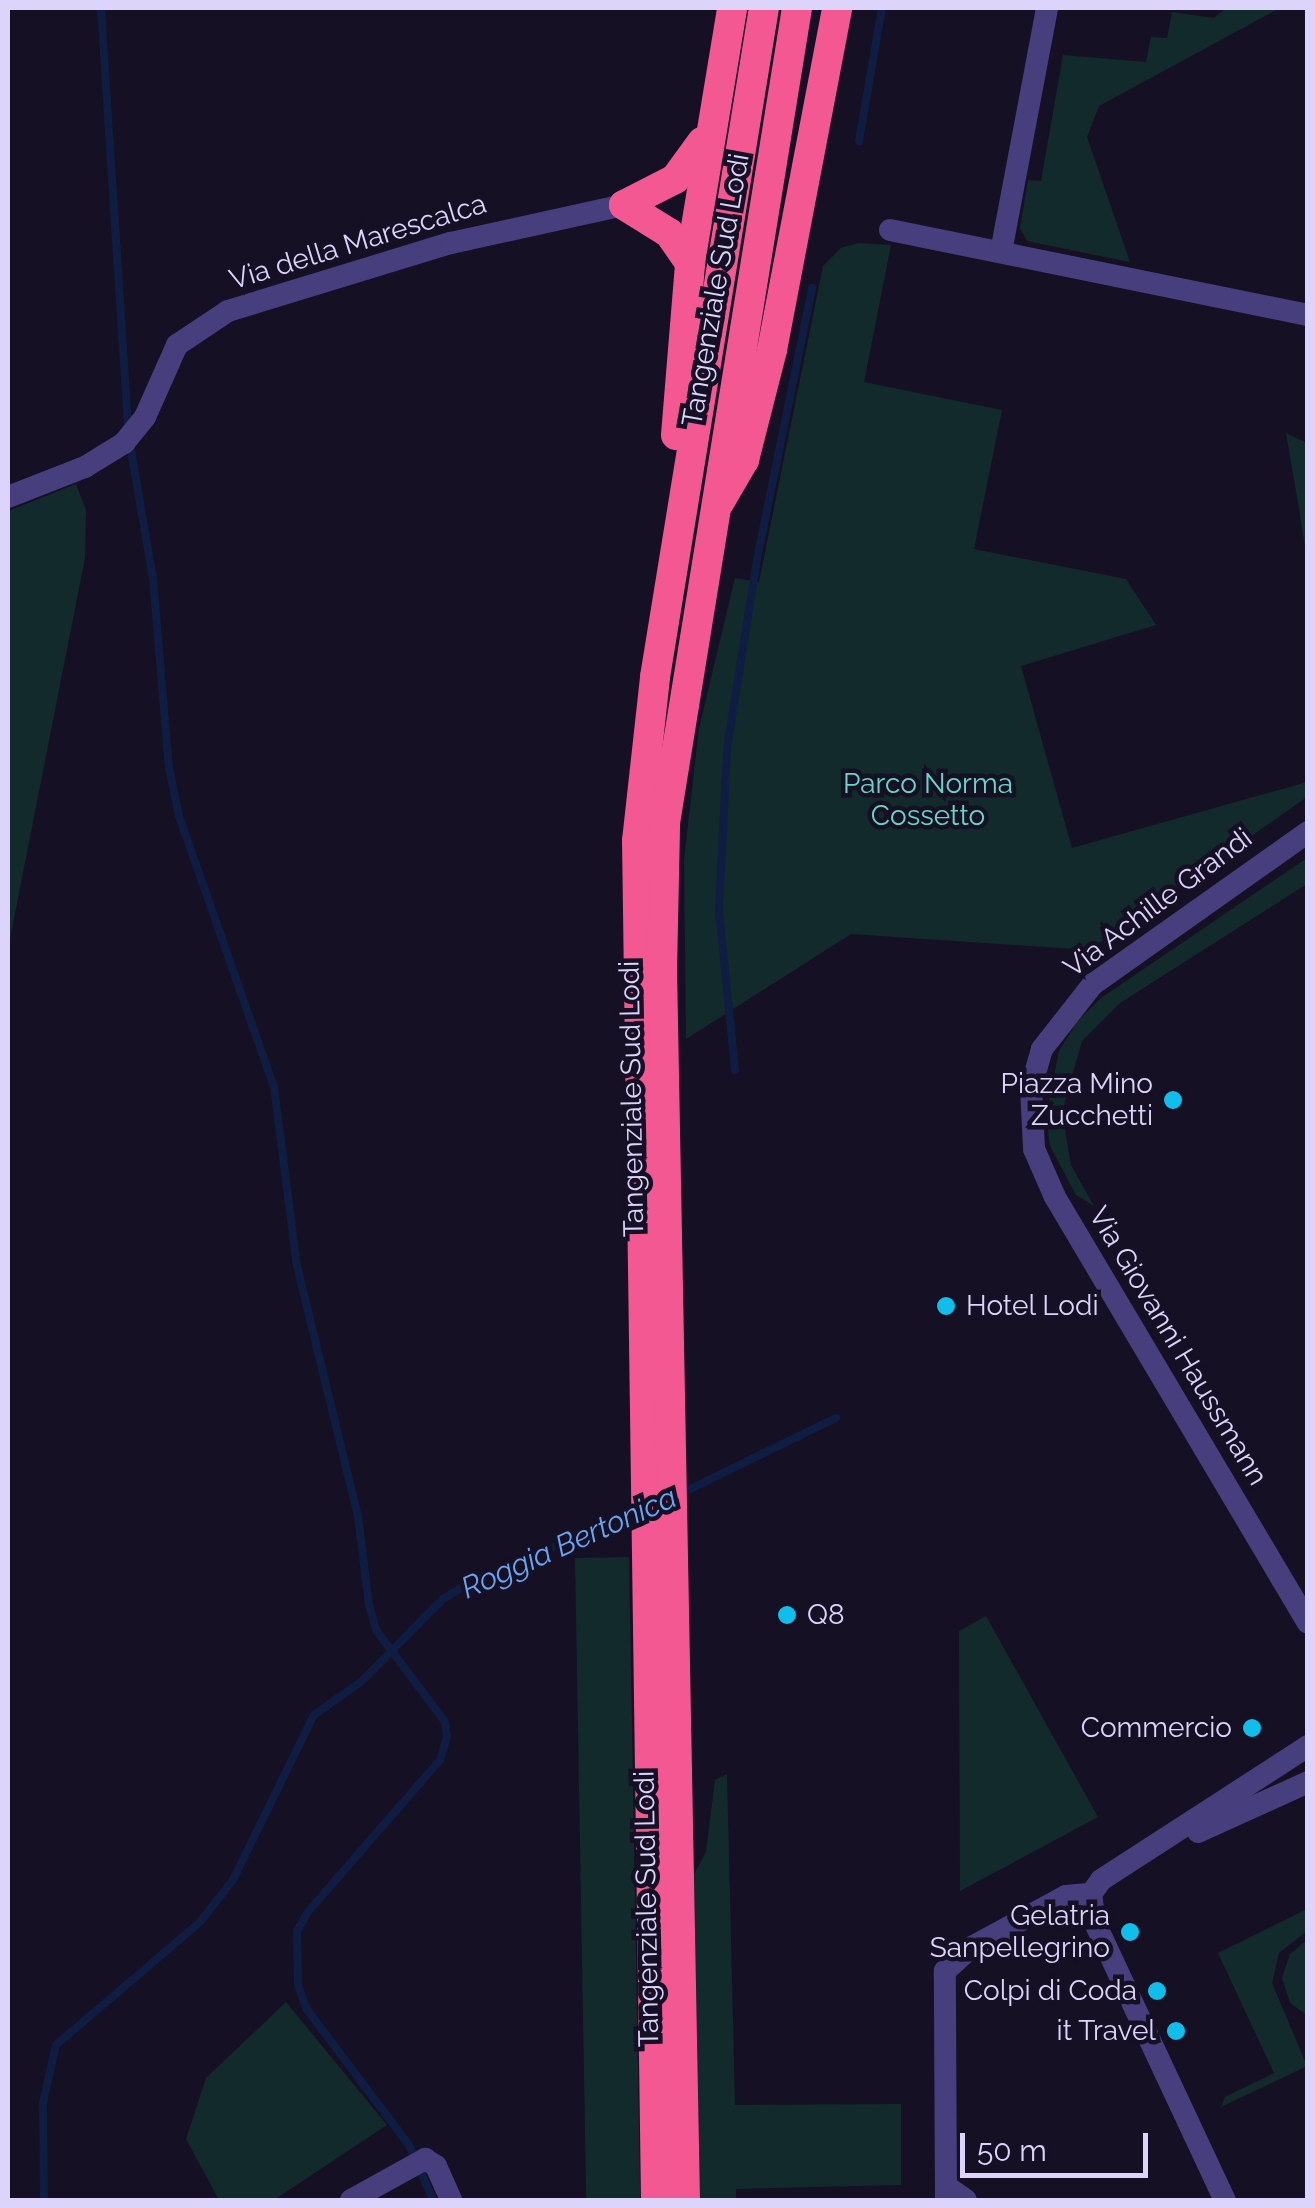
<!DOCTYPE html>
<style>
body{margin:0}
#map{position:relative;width:1315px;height:2208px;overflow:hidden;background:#151023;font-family:Raleway,sans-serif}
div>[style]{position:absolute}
.green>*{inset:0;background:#132a2c;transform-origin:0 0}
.stream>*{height:8px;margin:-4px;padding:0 4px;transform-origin:4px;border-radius:4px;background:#0f1d42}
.street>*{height:22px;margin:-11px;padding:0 11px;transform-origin:11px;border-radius:11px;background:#473e7e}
.highway>*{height:30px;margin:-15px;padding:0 15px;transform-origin:15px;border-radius:15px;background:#f35892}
.dots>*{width:28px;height:28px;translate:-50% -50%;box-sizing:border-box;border:5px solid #151023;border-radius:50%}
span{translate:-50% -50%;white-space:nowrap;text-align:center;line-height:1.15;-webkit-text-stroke:9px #151023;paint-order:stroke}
.street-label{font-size:28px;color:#ddd4fc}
.park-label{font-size:28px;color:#65d7c7}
.poi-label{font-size:28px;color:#ddd4fc}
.right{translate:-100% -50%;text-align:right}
.left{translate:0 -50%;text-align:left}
.water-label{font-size:30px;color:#6aa5f5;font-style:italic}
.frame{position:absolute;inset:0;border:10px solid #ddd4fc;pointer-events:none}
.scale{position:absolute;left:960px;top:2133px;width:188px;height:45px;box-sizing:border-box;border:5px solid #ddd4fc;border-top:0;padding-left:12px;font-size:30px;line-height:35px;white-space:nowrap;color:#ddd4fc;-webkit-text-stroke:8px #151023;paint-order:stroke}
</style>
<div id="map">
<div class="green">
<div style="clip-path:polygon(1226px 8px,1280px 8px,1099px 106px,1087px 137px,1130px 262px,1027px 241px,1020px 228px,1028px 180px,1041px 181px,1063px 55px,1146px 62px,1151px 37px,1167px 38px,1172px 12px,1214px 18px)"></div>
<div style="clip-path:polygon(858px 243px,891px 245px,864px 382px,1002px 410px,974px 549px,1126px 579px,1156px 625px,1021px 666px,1072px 848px,1307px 782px,1307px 797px,1089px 950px,851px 934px,686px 1039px,684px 860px,699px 728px,735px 578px,759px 582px,823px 266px,841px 248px)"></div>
<div style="clip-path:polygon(1286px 433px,1307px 443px,1307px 559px,1297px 497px)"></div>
<div style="clip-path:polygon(76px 484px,86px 510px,85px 558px,8px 949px,8px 511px)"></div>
<div style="clip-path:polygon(1307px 858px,1307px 884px,1120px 1003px,1082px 1041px,1062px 1112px,1071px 1165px,1094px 1206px,1076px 1195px,1050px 1146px,1046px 1114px,1059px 1051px,1077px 1022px,1101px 998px)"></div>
<div style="left:629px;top:1557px;width:643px;height:54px;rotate:89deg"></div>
<div style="clip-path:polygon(986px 1616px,1098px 1817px,960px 1891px,959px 1631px)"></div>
<div style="clip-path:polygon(727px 1774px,735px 2105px,901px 2104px,901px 2185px,736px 2189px,736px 2200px,700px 2200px,694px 1874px,706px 1852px,715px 1780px)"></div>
<div style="clip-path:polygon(1307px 1909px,1307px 1931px,1279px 1953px,1272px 1983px,1307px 2066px,1221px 2107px,1225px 2097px,1274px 2073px,1218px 1953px)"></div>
<div style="clip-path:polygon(1307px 1940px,1307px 2015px,1290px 2003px,1282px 1978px,1290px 1954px)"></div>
<div style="clip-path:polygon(286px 2002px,387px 2125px,274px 2200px,219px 2200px,186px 2139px,206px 2078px)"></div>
</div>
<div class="stream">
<div style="left:101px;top:8px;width:423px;rotate:86.3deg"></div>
<div style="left:859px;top:141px;width:135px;rotate:-80.2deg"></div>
<div style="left:130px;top:444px;width:136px;rotate:80.3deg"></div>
<div style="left:153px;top:578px;width:191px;rotate:85.2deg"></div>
<div style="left:169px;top:768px;width:49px;rotate:78.2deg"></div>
<div style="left:179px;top:816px;width:287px;rotate:70.7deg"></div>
<div style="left:274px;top:1087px;width:180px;rotate:82.7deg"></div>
<div style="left:297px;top:1266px;width:257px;rotate:76.3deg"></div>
<div style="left:358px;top:1516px;width:90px;rotate:83deg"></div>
<div style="left:369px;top:1605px;width:26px;rotate:74deg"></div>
<div style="left:376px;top:1630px;width:115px;rotate:53.1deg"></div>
<div style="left:445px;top:1722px;width:14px;rotate:82deg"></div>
<div style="left:447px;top:1736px;width:25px;rotate:106deg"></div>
<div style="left:440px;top:1760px;width:201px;rotate:131deg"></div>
<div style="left:308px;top:1912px;width:22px;rotate:120deg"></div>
<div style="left:297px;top:1931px;width:54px;rotate:88.9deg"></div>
<div style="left:298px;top:1985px;width:24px;rotate:71deg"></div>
<div style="left:306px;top:2008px;width:171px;rotate:53.1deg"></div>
<div style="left:409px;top:2145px;width:60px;rotate:66.4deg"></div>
<div style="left:735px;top:1070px;width:162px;rotate:-95.7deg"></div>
<div style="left:719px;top:909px;width:160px;rotate:-87.1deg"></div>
<div style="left:727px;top:749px;width:192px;rotate:-81deg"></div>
<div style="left:757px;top:559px;width:277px;rotate:-78.5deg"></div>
<div style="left:678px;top:1495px;width:176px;rotate:-26deg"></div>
<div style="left:44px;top:2200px;width:97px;rotate:-90.6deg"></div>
<div style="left:43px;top:2103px;width:59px;rotate:-77.4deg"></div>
<div style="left:56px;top:2045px;width:189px;rotate:-40.5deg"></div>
<div style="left:200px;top:1922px;width:53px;rotate:-51.8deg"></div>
<div style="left:233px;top:1880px;width:184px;rotate:-63.9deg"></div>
<div style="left:314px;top:1715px;width:59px;rotate:-35.3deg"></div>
<div style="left:362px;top:1681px;width:115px;rotate:-45.4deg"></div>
<div style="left:443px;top:1599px;width:39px;rotate:-31deg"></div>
<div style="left:476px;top:1579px;width:175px;rotate:-22.2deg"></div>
</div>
<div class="street">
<div style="left:890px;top:230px;width:427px;rotate:11.5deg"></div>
<div style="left:1001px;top:252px;width:248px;rotate:-79.3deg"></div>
<div style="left:8px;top:497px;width:83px;rotate:-21.3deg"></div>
<div style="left:85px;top:467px;width:46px;rotate:-31.6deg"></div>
<div style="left:124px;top:443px;width:33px;rotate:-51deg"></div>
<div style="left:145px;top:417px;width:79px;rotate:-66deg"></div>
<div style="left:177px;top:345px;width:61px;rotate:-33.7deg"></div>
<div style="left:228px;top:311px;width:233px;rotate:-17deg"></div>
<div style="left:451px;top:243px;width:177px;rotate:-12.4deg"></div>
<div style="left:1308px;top:832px;width:263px;rotate:144.7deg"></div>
<div style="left:1093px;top:984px;width:83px;rotate:128.1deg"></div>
<div style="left:1042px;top:1049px;width:40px;rotate:106deg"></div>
<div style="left:1031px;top:1087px;width:62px;rotate:87.2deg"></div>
<div style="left:1034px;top:1149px;width:52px;rotate:66.4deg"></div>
<div style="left:1055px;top:1197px;width:495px;rotate:59.3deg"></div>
<div style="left:1198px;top:1832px;width:121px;rotate:-24.4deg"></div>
<div style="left:1091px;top:1894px;width:29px;rotate:82deg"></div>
<div style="left:1095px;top:1923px;width:306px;rotate:64.9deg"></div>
<div style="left:1091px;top:1894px;width:17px;rotate:-54deg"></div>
<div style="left:1101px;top:1880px;width:247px;rotate:-32.9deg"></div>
<div style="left:946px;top:2186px;width:24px;rotate:35deg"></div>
<div style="left:351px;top:2200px;width:85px;rotate:-29deg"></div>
<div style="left:425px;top:2159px;width:13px;rotate:32deg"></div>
<div style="left:436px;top:2166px;width:37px;rotate:66deg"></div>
<div style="left:946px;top:2200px;width:229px;rotate:-90.3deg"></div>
<div style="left:945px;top:1971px;width:36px;rotate:-42deg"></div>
<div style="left:972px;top:1947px;width:107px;rotate:-28.5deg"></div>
<div style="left:1066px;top:1896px;width:25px;rotate:-5deg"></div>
</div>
<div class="highway">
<div style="left:624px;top:205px;width:57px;rotate:-27deg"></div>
<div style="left:675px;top:179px;width:46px;rotate:-53.9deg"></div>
<div style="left:624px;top:205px;width:53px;rotate:31.9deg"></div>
<div style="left:669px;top:233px;width:37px;rotate:55deg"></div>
<div style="left:676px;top:435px;width:173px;rotate:-85.3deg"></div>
<div style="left:690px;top:263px;width:258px;rotate:-80.6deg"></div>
<div style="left:719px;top:503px;width:50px;rotate:-59.8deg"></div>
<div style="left:744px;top:460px;width:114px;rotate:-75.7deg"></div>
<div style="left:772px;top:350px;width:348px;rotate:-79.2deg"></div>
<div style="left:656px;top:2200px;width:1359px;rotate:-90.8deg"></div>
<div style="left:637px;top:841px;width:165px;rotate:-83.7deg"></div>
<div style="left:655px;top:677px;width:678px;rotate:-80.75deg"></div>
<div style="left:685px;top:2200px;width:1229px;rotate:-91.07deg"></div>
<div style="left:662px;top:971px;width:148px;rotate:-88.8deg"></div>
<div style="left:665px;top:823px;width:826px;rotate:-80.8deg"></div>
</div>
<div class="dots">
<div style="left:1173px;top:1100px;background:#10beec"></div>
<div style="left:946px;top:1306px;background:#10beec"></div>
<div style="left:787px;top:1615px;background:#10beec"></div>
<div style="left:1252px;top:1728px;background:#10beec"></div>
<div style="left:1130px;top:1932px;background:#10beec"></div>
<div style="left:1157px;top:1991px;background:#10beec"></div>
<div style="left:1176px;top:2031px;background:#10beec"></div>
</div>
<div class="street-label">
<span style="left:358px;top:242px;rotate:-17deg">Via della Marescalca</span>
<span style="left:716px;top:290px;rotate:-80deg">Tangenziale Sud Lodi</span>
<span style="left:1158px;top:903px;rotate:-37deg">Via Achille Grandi</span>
<span style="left:632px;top:1099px;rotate:-91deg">Tangenziale Sud Lodi</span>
<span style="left:1178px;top:1346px;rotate:59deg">Via Giovanni Haussmann</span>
<span style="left:647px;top:1909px;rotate:-91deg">Tangenziale Sud Lodi</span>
</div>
<div class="park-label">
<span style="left:928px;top:800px">Parco Norma<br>Cossetto</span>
</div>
<div class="poi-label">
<span class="right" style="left:1153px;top:1100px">Piazza Mino<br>Zucchetti</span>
<span class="left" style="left:966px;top:1306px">Hotel Lodi</span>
<span class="left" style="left:807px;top:1615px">Q8</span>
<span class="right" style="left:1232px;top:1728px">Commercio</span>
<span class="right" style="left:1110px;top:1932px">Gelatria<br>Sanpellegrino</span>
<span class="right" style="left:1137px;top:1991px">Colpi di Coda</span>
<span class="right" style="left:1156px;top:2031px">it Travel</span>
</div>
<div class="water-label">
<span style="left:569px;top:1543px;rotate:-24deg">Roggia Bertonica</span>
</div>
<div class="frame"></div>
<div class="scale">50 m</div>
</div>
